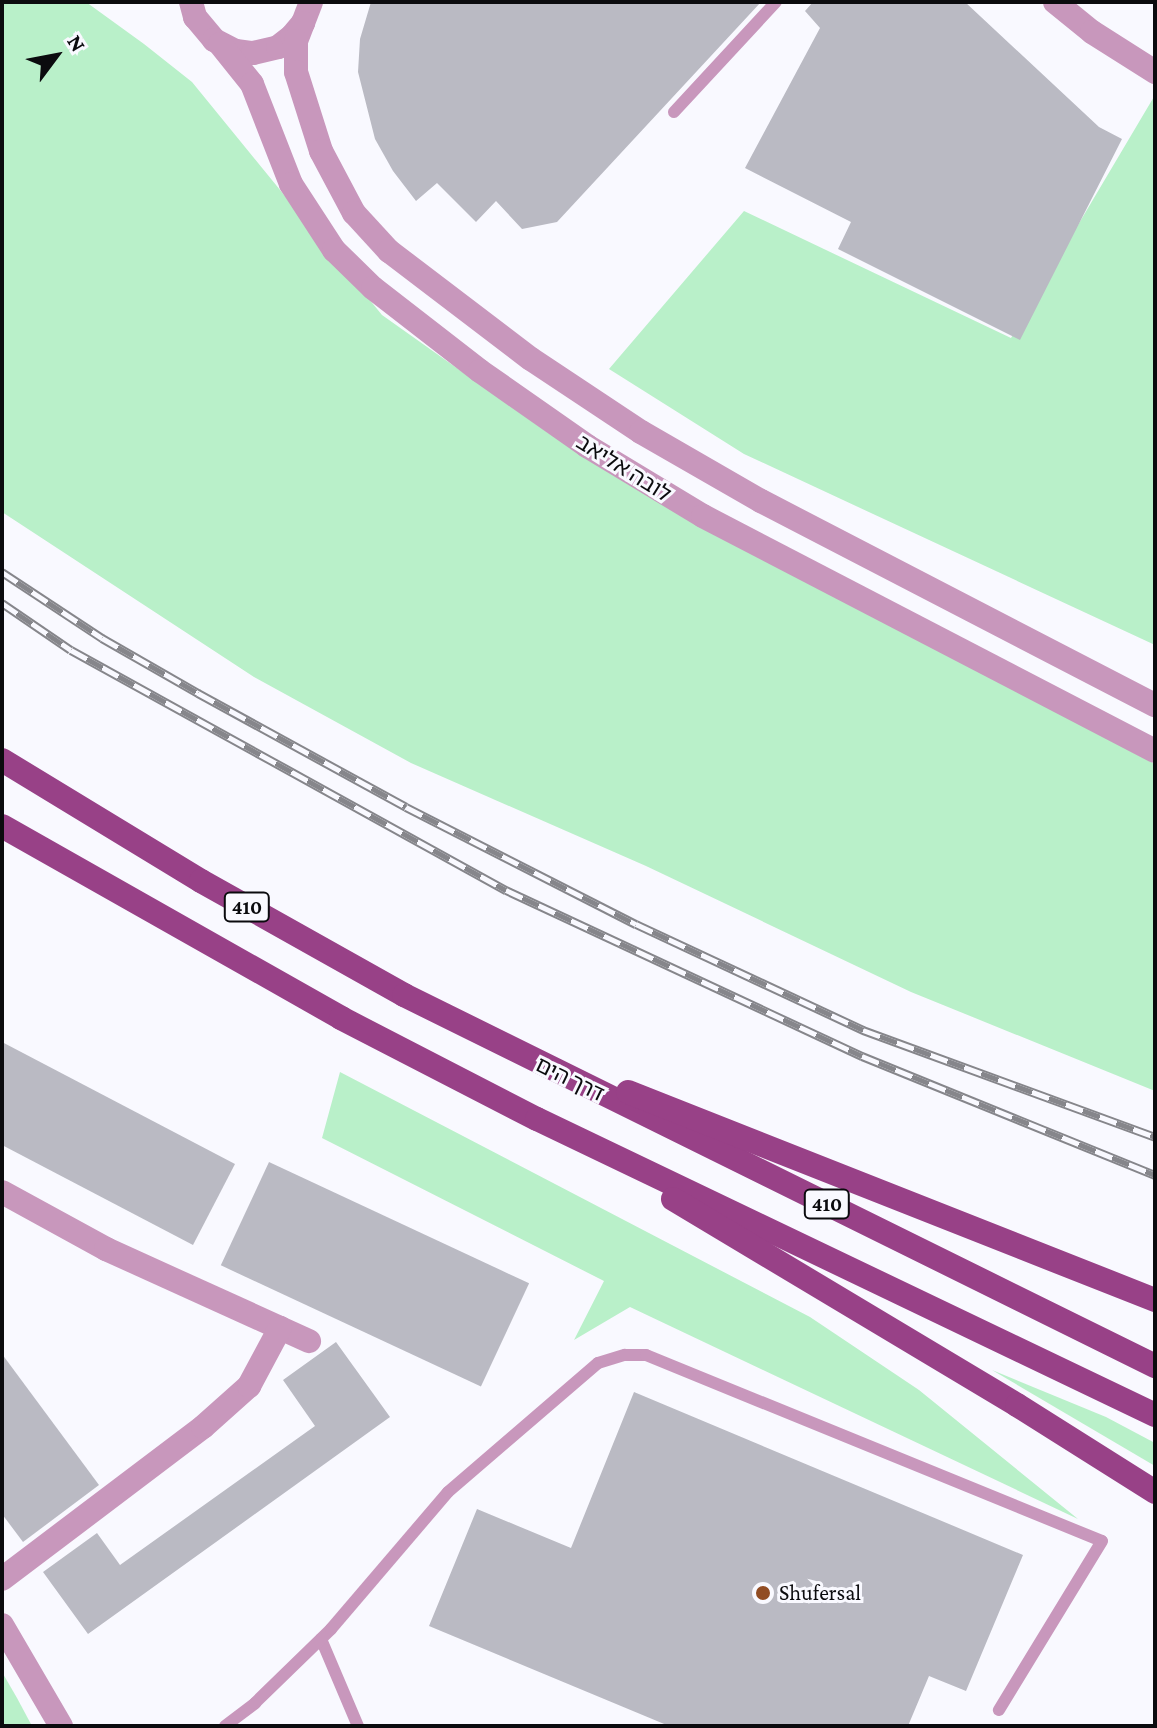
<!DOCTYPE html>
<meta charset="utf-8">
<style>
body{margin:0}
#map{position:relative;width:1157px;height:1728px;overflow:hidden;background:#f9f9ff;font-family:"Crimson Pro","Noto Sans Hebrew",serif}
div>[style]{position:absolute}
.green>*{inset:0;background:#b9f0c9}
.building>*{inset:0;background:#babac3;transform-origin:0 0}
.service>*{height:12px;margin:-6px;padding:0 6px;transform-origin:6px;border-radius:6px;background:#c897bc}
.minor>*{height:24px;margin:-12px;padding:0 12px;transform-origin:12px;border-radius:12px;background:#c897bc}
.tertiary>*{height:24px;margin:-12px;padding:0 12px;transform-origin:12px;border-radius:12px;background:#c897bc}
.primary>*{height:24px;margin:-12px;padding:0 12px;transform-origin:12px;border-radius:12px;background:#984187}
.rail>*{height:9px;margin-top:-4.5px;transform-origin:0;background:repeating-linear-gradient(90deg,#f9f9ff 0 18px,#86868b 0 36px);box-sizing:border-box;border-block:2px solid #86868b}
.dots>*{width:22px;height:22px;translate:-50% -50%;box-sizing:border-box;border:4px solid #f9f9ff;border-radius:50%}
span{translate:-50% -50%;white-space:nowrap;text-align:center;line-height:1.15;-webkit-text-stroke:6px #f9f9ff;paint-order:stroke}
.shield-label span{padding:2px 6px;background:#f9f9ff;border:2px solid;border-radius:6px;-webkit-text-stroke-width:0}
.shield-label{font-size:20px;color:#0b0b0e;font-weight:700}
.street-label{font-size:22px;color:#0b0b0e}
.poi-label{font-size:22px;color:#0b0b0e}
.left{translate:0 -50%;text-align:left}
.frame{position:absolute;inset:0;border:4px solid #0b0b0e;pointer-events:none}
.north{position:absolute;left:16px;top:16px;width:80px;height:80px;-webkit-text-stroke:6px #f9f9ff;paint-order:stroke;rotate:58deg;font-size:22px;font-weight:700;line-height:32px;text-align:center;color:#0b0b0e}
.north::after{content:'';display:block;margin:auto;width:28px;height:36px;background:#0b0b0e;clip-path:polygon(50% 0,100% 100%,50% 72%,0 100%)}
</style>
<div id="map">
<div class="green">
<div style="clip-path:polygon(2px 2px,86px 2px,144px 44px,192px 82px,382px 315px,550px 434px,719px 534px,1155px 764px,1155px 1091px,911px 992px,646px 866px,411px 763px,254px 677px,2px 512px)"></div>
<div style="clip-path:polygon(1155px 95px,1155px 645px,744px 454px,609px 369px,744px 211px,1011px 338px)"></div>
<div style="clip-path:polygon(340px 1072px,810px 1317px,919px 1390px,1078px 1519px,630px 1307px,574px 1340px,604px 1281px,322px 1138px)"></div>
<div style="clip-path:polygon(992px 1370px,1106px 1417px,1155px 1443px,1155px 1466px)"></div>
<div style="clip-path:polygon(2px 1672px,17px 1698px,32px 1726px,2px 1726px)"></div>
</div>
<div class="building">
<div style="clip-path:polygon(371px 2px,761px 2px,557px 222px,522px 229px,496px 201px,476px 222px,437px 183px,416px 201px,393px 171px,375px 139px,358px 72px,360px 39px)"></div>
<div style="clip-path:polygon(813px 2px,965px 2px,1099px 127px,1122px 139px,1020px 340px,838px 249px,851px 222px,745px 168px,820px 28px,805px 11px)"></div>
<div style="clip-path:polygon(2px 1042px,235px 1164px,193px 1245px,2px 1145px)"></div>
<div style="left:269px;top:1162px;width:287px;height:114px;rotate:25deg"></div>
<div style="clip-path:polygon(336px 1342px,390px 1417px,88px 1634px,43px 1572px,97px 1533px,120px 1565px,315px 1426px,283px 1380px)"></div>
<div style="clip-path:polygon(2px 1354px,99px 1485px,23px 1542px,2px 1514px)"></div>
<div style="clip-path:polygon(634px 1392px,1023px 1555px,966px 1691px,929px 1676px,908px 1726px,669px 1726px,429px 1626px,477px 1509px,571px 1548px)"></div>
</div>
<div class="service">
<div style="left:674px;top:112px;width:150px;rotate:-47.2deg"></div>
<div style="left:321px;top:1639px;width:95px;rotate:67deg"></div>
<div style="left:225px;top:1726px;width:38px;rotate:-37deg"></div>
<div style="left:255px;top:1703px;width:106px;rotate:-44.2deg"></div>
<div style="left:331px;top:1629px;width:180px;rotate:-49.5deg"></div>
<div style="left:448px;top:1492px;width:198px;rotate:-40.7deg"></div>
<div style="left:598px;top:1363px;width:28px;rotate:-17deg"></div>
<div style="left:625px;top:1355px;width:21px"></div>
<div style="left:646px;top:1355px;width:492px;rotate:22.2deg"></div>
<div style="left:1102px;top:1541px;width:198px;rotate:121.4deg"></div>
</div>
<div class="minor">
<div style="left:191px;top:2px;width:16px;rotate:75deg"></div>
<div style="left:195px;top:17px;width:30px;rotate:50deg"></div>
<div style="left:214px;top:40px;width:25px;rotate:27deg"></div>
<div style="left:236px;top:51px;width:17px;rotate:7deg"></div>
<div style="left:253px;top:53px;width:26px;rotate:-13deg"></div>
<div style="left:278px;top:47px;width:18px;rotate:-38deg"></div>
<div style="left:292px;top:36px;width:17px;rotate:-50deg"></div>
<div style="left:303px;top:23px;width:22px;rotate:-69deg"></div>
<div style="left:1055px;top:2px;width:48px;rotate:39deg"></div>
<div style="left:1092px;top:32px;width:75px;rotate:32.4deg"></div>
<div style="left:303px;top:23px;width:19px;rotate:111deg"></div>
<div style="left:296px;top:41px;width:31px;rotate:90deg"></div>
<div style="left:296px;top:72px;width:83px;rotate:72.4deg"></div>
<div style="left:321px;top:151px;width:70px;rotate:62deg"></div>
<div style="left:354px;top:213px;width:52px;rotate:47.4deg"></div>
<div style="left:389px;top:251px;width:178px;rotate:37.3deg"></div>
<div style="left:531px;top:359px;width:132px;rotate:33.6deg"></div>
<div style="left:641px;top:432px;width:138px;rotate:29.9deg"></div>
<div style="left:761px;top:501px;width:444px;rotate:27.4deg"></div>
<div style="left:220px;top:44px;width:51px;rotate:51.3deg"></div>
<div style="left:252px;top:84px;width:107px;rotate:68.7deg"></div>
<div style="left:291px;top:184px;width:79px;rotate:56.9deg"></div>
<div style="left:334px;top:250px;width:54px;rotate:44.3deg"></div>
<div style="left:373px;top:288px;width:135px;rotate:37.8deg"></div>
<div style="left:480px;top:371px;width:131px;rotate:35deg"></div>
<div style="left:587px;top:446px;width:135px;rotate:31.1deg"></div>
<div style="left:703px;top:516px;width:509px;rotate:27.47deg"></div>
<div style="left:2px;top:1192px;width:119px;rotate:28.7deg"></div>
<div style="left:106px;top:1249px;width:223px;rotate:24.4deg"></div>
<div style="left:2px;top:1579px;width:252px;rotate:-37.1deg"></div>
<div style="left:203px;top:1427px;width:62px;rotate:-41.7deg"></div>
<div style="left:249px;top:1386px;width:66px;rotate:-61.9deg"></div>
</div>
<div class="tertiary">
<div style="left:2px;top:1625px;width:117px;rotate:59.7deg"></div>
</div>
<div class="primary">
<div style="left:2px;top:760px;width:233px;rotate:31.3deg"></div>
<div style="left:201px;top:881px;width:233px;rotate:29.3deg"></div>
<div style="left:404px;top:995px;width:838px;rotate:26.29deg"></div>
<div style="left:2px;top:826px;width:390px;rotate:29.5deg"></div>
<div style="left:341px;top:1018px;width:220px;rotate:27.3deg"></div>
<div style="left:537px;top:1119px;width:685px;rotate:25.59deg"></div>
<div style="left:628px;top:1092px;width:567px;rotate:21.54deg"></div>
<div style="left:673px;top:1199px;width:401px;rotate:30.9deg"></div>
<div style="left:1017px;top:1405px;width:163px;rotate:32.2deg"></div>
</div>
<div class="rail">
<div style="left:2px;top:572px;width:120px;rotate:33.4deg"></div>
<div style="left:102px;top:638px;width:111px;rotate:29.8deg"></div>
<div style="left:198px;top:693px;width:237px;rotate:28.7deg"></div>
<div style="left:406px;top:807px;width:258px;rotate:27deg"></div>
<div style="left:636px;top:924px;width:251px;rotate:25deg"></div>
<div style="left:863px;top:1030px;width:311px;rotate:20.1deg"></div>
<div style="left:2px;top:603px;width:83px;rotate:34.3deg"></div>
<div style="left:71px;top:650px;width:497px;rotate:28.9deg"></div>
<div style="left:506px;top:890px;width:393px;rotate:25deg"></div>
<div style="left:862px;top:1056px;width:316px;rotate:22.1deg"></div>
</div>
<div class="dots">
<div style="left:763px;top:1593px;background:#914c23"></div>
</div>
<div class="shield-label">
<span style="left:247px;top:907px">410</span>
<span style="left:827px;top:1204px">410</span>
</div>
<div class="street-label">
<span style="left:624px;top:468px;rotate:32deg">לובה אליאב</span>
<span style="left:570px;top:1079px;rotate:26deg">דרך הים</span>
</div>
<div class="poi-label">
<span class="left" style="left:779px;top:1593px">Shufersal</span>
</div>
<div class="frame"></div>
<div class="north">N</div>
</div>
